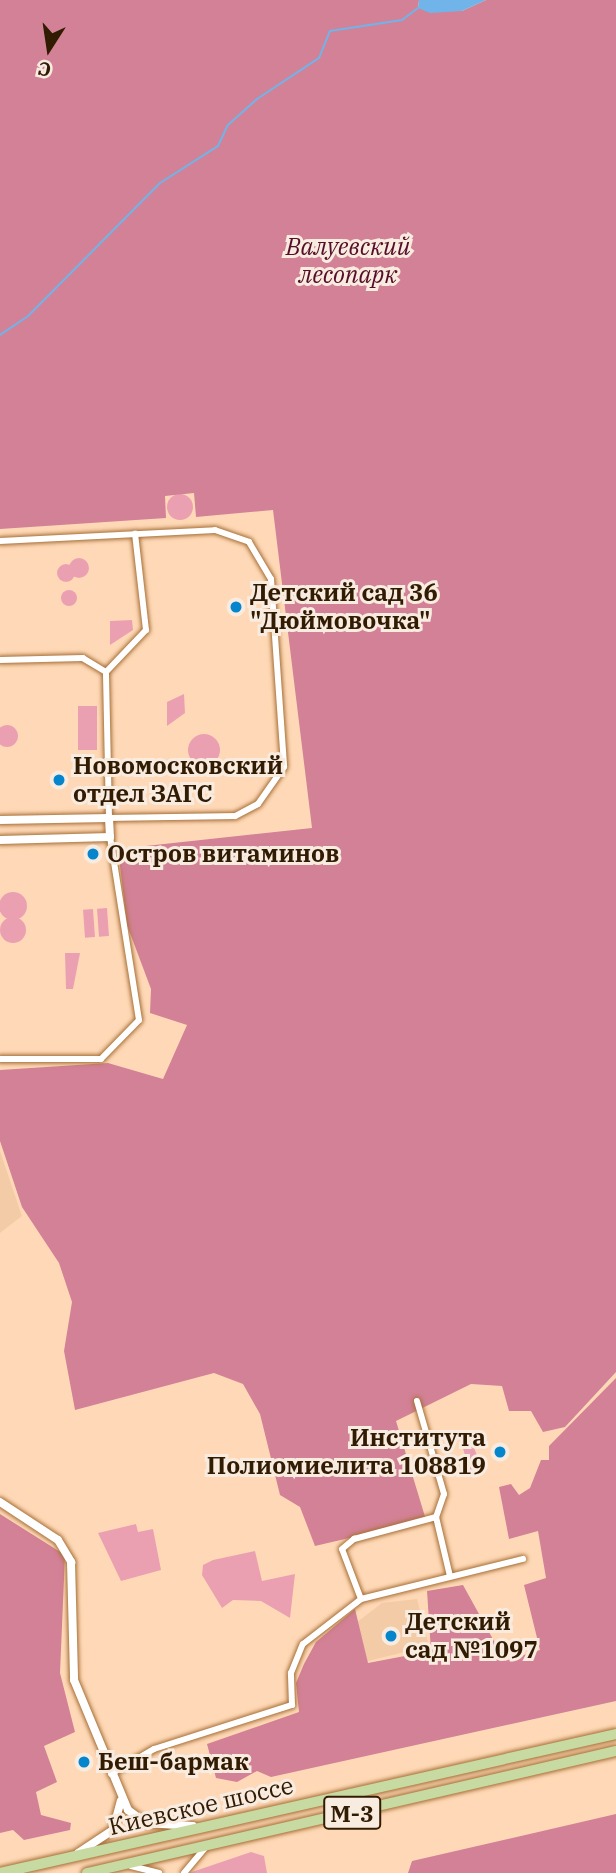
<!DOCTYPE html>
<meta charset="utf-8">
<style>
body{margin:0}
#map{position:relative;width:616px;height:1873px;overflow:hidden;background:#ffd9b7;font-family:"IBM Plex Serif",serif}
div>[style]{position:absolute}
.built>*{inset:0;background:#f4cba7}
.green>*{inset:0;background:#eba0b2;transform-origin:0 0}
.round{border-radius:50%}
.forest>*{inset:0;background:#d38196}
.water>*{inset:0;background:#70b4ea}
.stream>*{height:2px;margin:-1px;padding:0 1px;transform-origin:1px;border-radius:1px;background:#70b4ea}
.roads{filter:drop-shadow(0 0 2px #a76f36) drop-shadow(0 0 2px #a76f36)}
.minor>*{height:6px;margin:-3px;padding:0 3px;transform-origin:3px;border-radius:3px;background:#fff}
.tertiary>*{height:8px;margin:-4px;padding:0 4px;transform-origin:4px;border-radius:4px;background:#fff}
.trunk>*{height:10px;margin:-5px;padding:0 5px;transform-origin:5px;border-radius:5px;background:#c6daa2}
.dots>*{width:19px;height:19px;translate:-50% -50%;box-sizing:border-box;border:4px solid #f8ece0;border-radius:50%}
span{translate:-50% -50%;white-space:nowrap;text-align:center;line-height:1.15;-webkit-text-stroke:6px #f8ece0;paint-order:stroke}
.shield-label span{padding:2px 5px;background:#f8ece0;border:2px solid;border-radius:5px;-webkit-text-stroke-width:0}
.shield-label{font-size:23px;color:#321b03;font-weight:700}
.park-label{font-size:24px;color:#570d29;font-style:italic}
.poi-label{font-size:24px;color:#321b03;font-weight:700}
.left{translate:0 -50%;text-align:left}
.right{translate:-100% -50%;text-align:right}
.street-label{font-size:24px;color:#321b03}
.north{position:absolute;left:14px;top:14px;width:70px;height:70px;-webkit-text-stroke:5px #f8ece0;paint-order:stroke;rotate:192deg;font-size:19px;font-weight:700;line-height:28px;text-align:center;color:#321b03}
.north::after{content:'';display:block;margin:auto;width:24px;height:32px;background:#321b03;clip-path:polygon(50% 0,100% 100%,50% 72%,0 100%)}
</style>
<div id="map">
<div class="built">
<div style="clip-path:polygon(0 1151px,22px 1216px,0 1233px)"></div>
<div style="clip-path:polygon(417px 1599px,429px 1646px,364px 1662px,353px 1625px,382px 1603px)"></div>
</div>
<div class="green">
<div class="round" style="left:167px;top:494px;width:26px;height:26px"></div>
<div class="round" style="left:69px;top:558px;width:20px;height:20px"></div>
<div class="round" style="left:57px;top:564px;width:18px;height:18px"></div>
<div class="round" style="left:61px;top:590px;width:16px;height:16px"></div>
<div style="clip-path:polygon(132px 620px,133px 630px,110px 645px,110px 621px)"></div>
<div style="clip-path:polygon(184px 694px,185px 713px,167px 726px,167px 702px)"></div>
<div style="left:78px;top:706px;width:19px;height:44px"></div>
<div class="round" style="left:-4px;top:725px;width:22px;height:22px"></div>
<div class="round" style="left:188px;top:734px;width:32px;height:32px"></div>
<div class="round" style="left:-1px;top:892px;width:28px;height:28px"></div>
<div style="left:107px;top:908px;width:28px;height:10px;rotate:86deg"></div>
<div style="left:93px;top:909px;width:28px;height:10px;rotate:86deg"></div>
<div class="round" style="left:0;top:917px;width:26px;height:26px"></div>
<div style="clip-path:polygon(65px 953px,80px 953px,73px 989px,66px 989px)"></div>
<div style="clip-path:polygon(470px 1438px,483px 1470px,471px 1477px,461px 1441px)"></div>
<div style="clip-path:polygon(136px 1524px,138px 1532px,153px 1529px,161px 1570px,121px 1581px,98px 1533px)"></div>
<div style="clip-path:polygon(255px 1551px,262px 1581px,295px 1574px,290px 1618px,261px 1601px,233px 1600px,222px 1608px,202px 1575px,203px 1565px,213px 1560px)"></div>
<div style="clip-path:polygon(251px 1852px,264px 1856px,267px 1873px,189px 1873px)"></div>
</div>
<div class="forest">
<div style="clip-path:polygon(0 0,419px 0,418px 8px,462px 11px,486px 0,616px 0,616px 1372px,565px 1427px,543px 1432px,531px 1411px,509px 1411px,502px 1386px,471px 1384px,396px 1421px,426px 1520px,315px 1546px,300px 1507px,280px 1495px,260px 1414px,243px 1384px,214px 1373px,75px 1410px,64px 1351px,72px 1302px,59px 1263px,22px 1207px,0 1141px,0 1070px,108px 1063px,163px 1079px,187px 1025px,150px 1013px,151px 989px,127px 925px,118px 849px,312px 828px,273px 510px,196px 517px,194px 493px,165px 496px,166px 518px,0 529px)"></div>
<div style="clip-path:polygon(616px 1378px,616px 1701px,271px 1777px,257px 1771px,237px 1782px,216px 1778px,207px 1744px,299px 1712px,296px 1683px,304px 1664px,316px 1642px,355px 1609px,368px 1663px,431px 1651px,427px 1591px,463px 1585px,505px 1661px,540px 1650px,524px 1585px,546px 1578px,538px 1531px,509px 1539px,499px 1487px,511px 1484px,519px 1495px,530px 1488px,541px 1460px,549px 1460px,549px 1446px)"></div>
<div style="clip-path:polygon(0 1514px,65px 1555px,60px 1673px,75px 1732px,44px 1746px,57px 1782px,36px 1792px,41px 1815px,71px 1823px,70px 1830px,24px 1840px,13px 1830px,0 1833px)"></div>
<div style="clip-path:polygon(616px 1814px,616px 1873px,408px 1873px,412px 1861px)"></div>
</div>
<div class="water">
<div style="clip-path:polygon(419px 0,486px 0,462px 11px,430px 13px,418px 8px)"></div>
</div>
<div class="stream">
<div style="left:0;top:335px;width:34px;rotate:-34deg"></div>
<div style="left:28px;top:316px;width:187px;rotate:-45.2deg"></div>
<div style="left:160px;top:183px;width:69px;rotate:-32.5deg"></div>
<div style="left:218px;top:146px;width:23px;rotate:-65deg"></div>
<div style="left:228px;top:125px;width:39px;rotate:-42deg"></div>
<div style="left:257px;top:99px;width:74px;rotate:-33.5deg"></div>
<div style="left:319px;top:58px;width:29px;rotate:-68deg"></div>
<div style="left:330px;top:31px;width:73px;rotate:-8.7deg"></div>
<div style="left:402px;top:20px;width:20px;rotate:-37deg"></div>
</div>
<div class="roads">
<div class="minor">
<div style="left:0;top:541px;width:215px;rotate:-2.9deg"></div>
<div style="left:215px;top:530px;width:36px;rotate:19deg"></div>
<div style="left:249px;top:542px;width:43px;rotate:59.3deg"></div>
<div style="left:271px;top:579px;width:188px;rotate:86deg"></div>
<div style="left:284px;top:767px;width:45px;rotate:125.1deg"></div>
<div style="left:258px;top:804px;width:26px;rotate:152deg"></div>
<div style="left:235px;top:816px;width:126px;rotate:179.1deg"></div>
<div style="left:109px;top:818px;width:146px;rotate:-91.2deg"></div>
<div style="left:106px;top:672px;width:27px;rotate:-149deg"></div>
<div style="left:83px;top:658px;width:83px;rotate:178.6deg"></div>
<div style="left:106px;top:672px;width:58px;rotate:-46.4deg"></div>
<div style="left:146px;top:630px;width:97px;rotate:-96.5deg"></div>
<div style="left:0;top:1059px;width:101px"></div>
<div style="left:101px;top:1059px;width:54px;rotate:-45.7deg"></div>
<div style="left:139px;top:1020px;width:185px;rotate:-99deg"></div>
<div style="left:417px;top:1401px;width:97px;rotate:73.8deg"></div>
<div style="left:444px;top:1494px;width:24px;rotate:109deg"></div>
<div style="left:436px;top:1517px;width:61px;rotate:76.7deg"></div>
<div style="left:361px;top:1599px;width:53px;rotate:-110.8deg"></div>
<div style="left:342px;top:1549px;width:16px;rotate:-40deg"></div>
<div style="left:354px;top:1539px;width:85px;rotate:-15deg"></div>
<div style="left:111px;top:1774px;width:50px;rotate:-30.2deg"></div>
<div style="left:154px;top:1749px;width:145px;rotate:-17.7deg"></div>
<div style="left:292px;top:1705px;width:32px;rotate:-92deg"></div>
<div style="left:291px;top:1673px;width:31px;rotate:-68deg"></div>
<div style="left:303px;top:1644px;width:73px;rotate:-37.8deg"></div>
<div style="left:361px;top:1599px;width:167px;rotate:-13.9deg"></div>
<div style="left:131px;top:1866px;width:29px;rotate:14deg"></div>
<div style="left:184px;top:1873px;width:33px;rotate:-50deg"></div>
</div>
<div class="tertiary">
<div style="left:0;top:820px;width:109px;rotate:-1.1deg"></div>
<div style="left:109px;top:818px;width:19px;rotate:87deg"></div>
<div style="left:110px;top:837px;width:110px;rotate:178.4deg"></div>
<div style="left:0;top:1502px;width:69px;rotate:33.2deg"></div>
<div style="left:58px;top:1540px;width:26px;rotate:59deg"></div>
<div style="left:71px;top:1562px;width:118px;rotate:88.5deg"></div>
<div style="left:74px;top:1680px;width:141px;rotate:67.4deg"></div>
<div style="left:128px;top:1810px;width:22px;rotate:36deg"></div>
<div style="left:146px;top:1823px;width:47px;rotate:3.7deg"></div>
<div style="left:78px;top:1853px;width:42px;rotate:-33.3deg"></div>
<div style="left:113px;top:1830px;width:30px;rotate:-75deg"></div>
</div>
<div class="trunk">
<div style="left:0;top:1873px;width:631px;rotate:-12.72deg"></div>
<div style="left:87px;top:1873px;width:543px;rotate:-12.99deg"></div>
</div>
</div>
<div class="dots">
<div style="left:236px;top:607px;background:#0585cc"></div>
<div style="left:59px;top:780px;background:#0585cc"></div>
<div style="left:93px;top:854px;background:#0585cc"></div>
<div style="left:500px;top:1452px;background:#0585cc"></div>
<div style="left:391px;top:1636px;background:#0585cc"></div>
<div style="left:84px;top:1762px;background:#0585cc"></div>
</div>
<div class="shield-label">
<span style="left:352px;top:1813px">М-3</span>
</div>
<div class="park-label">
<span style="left:348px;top:261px">Валуевский<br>лесопарк</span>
</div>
<div class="poi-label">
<span class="left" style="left:250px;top:607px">Детский сад 36<br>"Дюймовочка"</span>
<span class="left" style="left:73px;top:780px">Новомосковский<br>отдел ЗАГС</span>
<span class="left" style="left:107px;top:854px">Остров витаминов</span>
<span class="right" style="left:486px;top:1452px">Института<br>Полиомиелита 108819</span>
<span class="left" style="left:405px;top:1636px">Детский<br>сад №1097</span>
<span class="left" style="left:98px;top:1762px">Беш-бармак</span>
</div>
<div class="street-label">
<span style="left:201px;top:1806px;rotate:-13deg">Киевское шоссе</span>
</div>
<div class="north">С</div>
</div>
